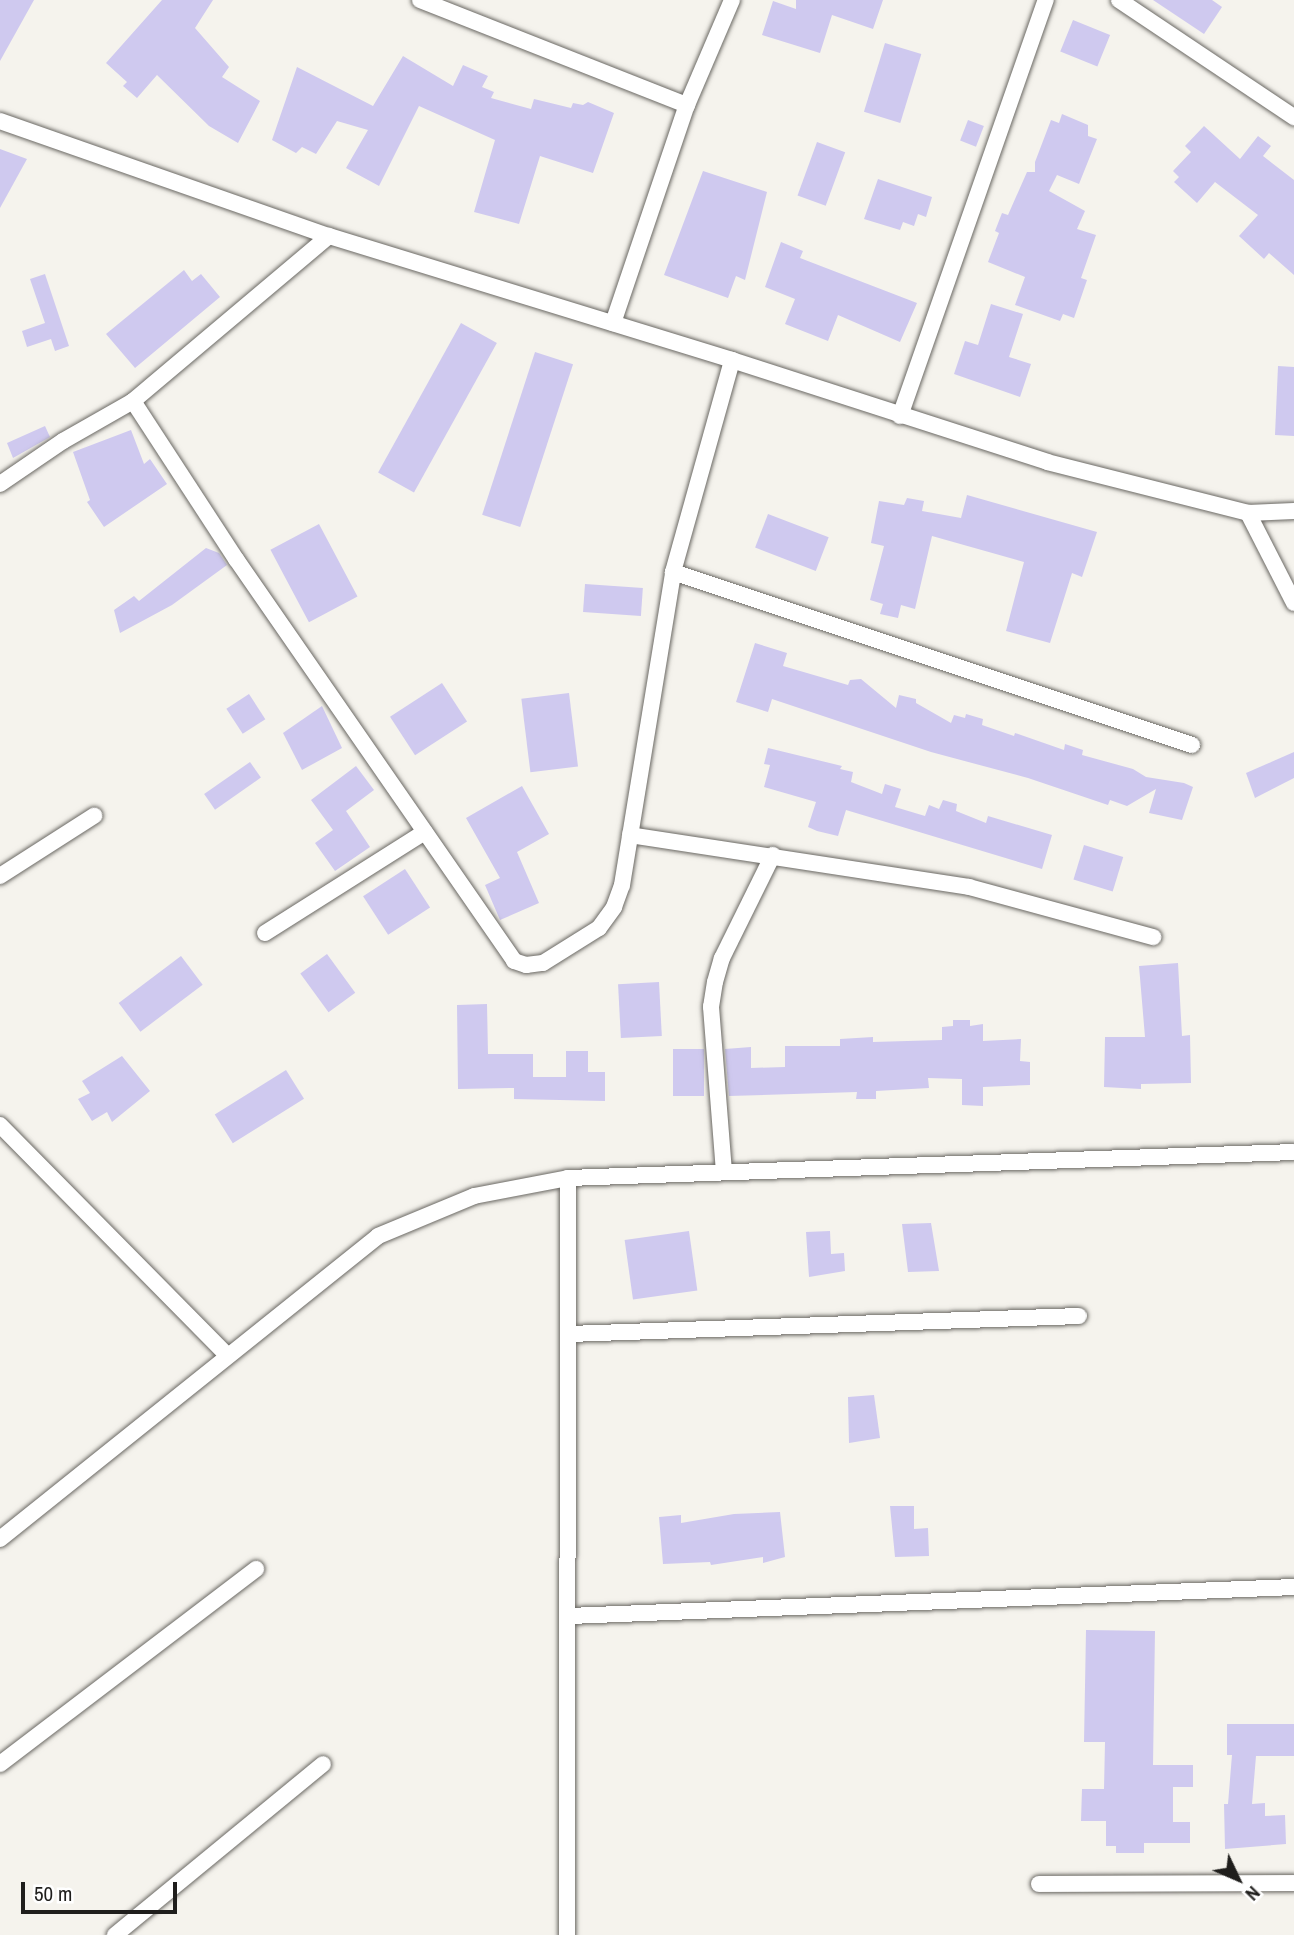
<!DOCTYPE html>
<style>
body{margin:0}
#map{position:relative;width:1294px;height:1935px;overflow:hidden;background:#f5f3ed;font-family:"Archivo Narrow",sans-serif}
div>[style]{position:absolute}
.building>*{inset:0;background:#cfc9ef;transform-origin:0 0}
.roads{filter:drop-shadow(0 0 2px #6a6863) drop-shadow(0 0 2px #6a6863)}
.street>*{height:16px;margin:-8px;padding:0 8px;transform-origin:8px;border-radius:8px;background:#fff}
span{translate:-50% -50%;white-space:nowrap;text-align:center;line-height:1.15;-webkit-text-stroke:7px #fff;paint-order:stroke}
.north{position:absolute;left:1203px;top:1844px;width:70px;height:70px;-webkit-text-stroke:5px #fff;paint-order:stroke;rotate:134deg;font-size:19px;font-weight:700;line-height:28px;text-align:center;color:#1f1e1c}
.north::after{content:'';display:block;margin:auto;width:24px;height:32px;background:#1f1e1c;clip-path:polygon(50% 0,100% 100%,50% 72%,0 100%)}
.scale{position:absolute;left:21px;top:1882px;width:156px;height:32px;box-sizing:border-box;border:4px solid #1f1e1c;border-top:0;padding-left:9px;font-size:21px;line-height:24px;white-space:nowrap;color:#1f1e1c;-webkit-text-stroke:5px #fff;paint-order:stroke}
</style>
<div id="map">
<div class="building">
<div style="clip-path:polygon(0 0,34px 0,0 61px)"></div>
<div style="clip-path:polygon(162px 0,213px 0,195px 28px,229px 67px,222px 77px,260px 101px,238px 143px,209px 126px,157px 75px,137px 98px,123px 86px,127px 82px,106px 63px)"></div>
<div style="clip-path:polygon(796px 0,883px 0,873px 29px,832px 15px,820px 53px,762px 35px,773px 1px,796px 9px)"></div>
<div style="clip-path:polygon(1153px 0,1212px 0,1222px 7px,1204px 34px)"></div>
<div style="left:1073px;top:20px;width:40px;height:34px;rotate:22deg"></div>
<div style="left:885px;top:43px;width:38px;height:72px;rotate:17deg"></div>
<div style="clip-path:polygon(403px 56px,453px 86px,463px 65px,488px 76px,482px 87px,494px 92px,491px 98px,531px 109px,534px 99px,571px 108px,573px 103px,583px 105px,588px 102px,614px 113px,593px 173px,540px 156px,519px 224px,474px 212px,495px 140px,419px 106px,379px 186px,346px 168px,368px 130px,337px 121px,316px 154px,302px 147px,296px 153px,272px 140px,297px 67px,373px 106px)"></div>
<div style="clip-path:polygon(1062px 114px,1088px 125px,1088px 136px,1097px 139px,1079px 184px,1057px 175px,1049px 191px,1085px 211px,1077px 229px,1096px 235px,1081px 278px,1087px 280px,1074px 318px,1063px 314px,1060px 321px,1015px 305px,1025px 277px,988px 262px,999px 233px,995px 231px,1002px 213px,1008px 215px,1027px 172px,1035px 172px,1035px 162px,1051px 120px,1059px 123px)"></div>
<div style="left:968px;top:120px;width:17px;height:22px;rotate:21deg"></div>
<div style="clip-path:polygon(1204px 126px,1240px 159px,1258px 136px,1271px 146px,1263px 156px,1294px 180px,1294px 275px,1269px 253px,1264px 259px,1239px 236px,1258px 215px,1215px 182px,1197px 203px,1174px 182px,1179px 177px,1173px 171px,1191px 152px,1185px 146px)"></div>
<div style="left:817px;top:142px;width:30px;height:57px;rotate:20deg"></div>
<div style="clip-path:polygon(0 149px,27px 159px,0 208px)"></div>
<div style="clip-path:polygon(703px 171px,767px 192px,745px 280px,736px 276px,728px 298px,664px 275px)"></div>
<div style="clip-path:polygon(878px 179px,932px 197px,926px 217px,918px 214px,914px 226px,903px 222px,900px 230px,864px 219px)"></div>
<div style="clip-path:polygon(781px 242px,803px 251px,800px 258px,917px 303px,900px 342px,838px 315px,828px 341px,785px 324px,795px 299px,765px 287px)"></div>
<div style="clip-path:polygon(184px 270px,192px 281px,201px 274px,220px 297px,135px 368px,106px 334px)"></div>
<div style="clip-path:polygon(45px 274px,69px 346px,55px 351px,51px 339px,27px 347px,22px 331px,45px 323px,30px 279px)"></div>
<div style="clip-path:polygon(991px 304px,1023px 314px,1009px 357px,1031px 364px,1020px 397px,954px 374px,965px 341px,978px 345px)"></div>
<div style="left:461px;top:323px;width:41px;height:171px;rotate:29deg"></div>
<div style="left:535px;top:352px;width:40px;height:171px;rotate:18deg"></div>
<div style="clip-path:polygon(1278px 366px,1294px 367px,1294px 436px,1275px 435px)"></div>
<div style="clip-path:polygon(45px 426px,50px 437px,13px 458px,7px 443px)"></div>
<div style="clip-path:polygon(131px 430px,144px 464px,150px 459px,167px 484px,104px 527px,87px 502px,90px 500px,73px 452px)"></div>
<div style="clip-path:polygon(967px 495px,1097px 532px,1082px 577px,1072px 573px,1050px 643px,1006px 631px,1024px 562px,932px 536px,915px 609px,901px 605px,898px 618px,880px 614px,883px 604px,870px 600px,884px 546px,871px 543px,879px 501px,904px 505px,907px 498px,924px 501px,922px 511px,961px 518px)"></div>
<div style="left:768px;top:514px;width:65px;height:36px;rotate:21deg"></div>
<div style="left:319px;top:524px;width:82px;height:55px;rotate:62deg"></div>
<div style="clip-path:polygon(206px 548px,219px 553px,227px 565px,172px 605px,120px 633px,114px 610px,134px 596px,139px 601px)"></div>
<div style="left:585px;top:584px;width:58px;height:28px;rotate:4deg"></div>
<div style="clip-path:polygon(755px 643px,787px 653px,783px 666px,848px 685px,850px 680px,861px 679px,896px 708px,899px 695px,916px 699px,916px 703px,951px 723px,954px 715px,965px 718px,966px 714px,983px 719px,982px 725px,1014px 736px,1015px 733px,1064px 750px,1065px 744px,1083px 750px,1082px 755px,1133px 769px,1146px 777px,1184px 783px,1193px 787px,1182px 820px,1149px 813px,1156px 789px,1127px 806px,1110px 800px,1108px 805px,1028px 778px,931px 752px,772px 699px,768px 712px,736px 702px)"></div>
<div style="left:442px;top:683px;width:46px;height:62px;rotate:57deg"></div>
<div style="left:569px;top:693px;width:74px;height:48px;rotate:83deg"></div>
<div style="left:249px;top:694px;width:30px;height:27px;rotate:57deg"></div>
<div style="clip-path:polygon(322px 706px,342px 748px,302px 770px,283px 733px)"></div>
<div style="clip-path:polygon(768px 748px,842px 766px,840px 769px,853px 772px,851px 782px,882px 794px,885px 784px,901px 789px,895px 807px,925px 816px,929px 805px,939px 809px,943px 800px,957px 804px,956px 811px,986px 823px,988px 816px,1052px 835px,1042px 869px,846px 810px,838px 836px,817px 831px,808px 827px,816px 802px,764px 787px,770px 765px,764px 764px)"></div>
<div style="clip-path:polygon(1294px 752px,1294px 778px,1255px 798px,1246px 773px)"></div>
<div style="left:250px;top:762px;width:19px;height:56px;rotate:55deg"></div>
<div style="clip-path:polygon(356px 766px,374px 790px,346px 811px,370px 847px,335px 871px,315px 843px,333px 830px,311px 800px)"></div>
<div style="clip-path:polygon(522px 786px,549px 834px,517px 852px,539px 903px,500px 920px,485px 885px,500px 878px,466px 818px)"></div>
<div style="left:1084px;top:845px;width:41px;height:36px;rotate:17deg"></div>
<div style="left:405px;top:869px;width:46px;height:50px;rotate:57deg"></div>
<div style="left:327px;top:954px;width:48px;height:33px;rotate:54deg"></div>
<div style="left:181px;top:956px;width:36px;height:78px;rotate:53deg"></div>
<div style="clip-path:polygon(1178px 963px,1182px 1036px,1190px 1035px,1191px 1083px,1141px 1084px,1141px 1089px,1104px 1087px,1105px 1037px,1145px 1037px,1139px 966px)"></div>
<div style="left:659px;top:982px;width:54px;height:41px;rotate:87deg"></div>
<div style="clip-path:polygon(487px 1004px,488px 1054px,533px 1054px,533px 1077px,566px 1077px,566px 1051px,588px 1051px,588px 1072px,605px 1072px,605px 1101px,514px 1099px,514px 1088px,458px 1089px,457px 1005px)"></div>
<div style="clip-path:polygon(953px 1020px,970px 1020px,970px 1026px,983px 1024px,983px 1041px,1021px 1039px,1020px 1061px,1030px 1062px,1030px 1085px,983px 1087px,983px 1106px,962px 1105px,962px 1079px,928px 1078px,929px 1088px,876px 1091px,876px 1099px,856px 1099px,857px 1092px,729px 1096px,725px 1049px,751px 1047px,751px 1068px,785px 1067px,785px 1046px,840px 1046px,840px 1039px,873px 1037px,873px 1042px,942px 1040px,942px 1027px,953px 1026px)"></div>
<div style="left:673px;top:1049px;width:31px;height:47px"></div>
<div style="clip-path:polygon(122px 1056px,150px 1091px,112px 1122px,107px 1112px,92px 1121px,78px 1099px,90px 1093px,82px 1081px)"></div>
<div style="left:286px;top:1070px;width:34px;height:84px;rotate:58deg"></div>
<div style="clip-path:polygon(931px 1223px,939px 1271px,908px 1272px,902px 1224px)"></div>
<div style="left:689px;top:1231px;width:60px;height:65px;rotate:82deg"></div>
<div style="clip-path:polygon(830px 1231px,831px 1254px,844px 1253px,845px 1271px,809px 1277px,806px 1232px)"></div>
<div style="clip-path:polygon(874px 1395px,880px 1438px,849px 1443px,848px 1397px)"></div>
<div style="clip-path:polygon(890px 1506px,914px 1506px,914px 1529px,928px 1528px,929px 1556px,895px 1557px)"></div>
<div style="clip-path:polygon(780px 1512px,785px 1557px,763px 1563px,763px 1557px,711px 1565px,710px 1562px,663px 1564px,659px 1517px,681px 1515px,681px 1523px,734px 1514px)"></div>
<div style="clip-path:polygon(1086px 1630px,1155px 1631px,1153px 1765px,1193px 1765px,1193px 1787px,1173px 1787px,1173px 1822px,1190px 1822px,1190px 1843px,1144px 1843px,1144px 1853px,1116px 1853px,1116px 1846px,1106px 1846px,1106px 1821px,1081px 1821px,1082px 1789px,1104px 1789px,1105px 1742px,1084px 1742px)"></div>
<div style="clip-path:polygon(1227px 1724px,1294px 1724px,1294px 1756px,1256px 1756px,1252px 1804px,1265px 1803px,1265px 1816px,1285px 1815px,1286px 1844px,1225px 1849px,1224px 1804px,1228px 1804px,1232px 1755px,1227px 1755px)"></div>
</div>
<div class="roads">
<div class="street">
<div style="left:420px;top:0;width:287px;rotate:21.5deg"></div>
<div style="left:1119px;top:0;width:211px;rotate:33.8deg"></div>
<div style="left:0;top:121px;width:349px;rotate:19.3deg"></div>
<div style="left:329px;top:236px;width:422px;rotate:17.1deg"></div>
<div style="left:732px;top:360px;width:331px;rotate:17.9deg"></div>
<div style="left:1047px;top:462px;width:207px;rotate:14.2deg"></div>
<div style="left:1248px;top:513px;width:46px;rotate:-2.5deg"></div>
<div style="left:613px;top:323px;width:230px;rotate:-71.3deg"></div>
<div style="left:687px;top:105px;width:114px;rotate:-66.8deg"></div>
<div style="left:133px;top:401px;width:189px;rotate:56.9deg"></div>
<div style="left:236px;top:559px;width:489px;rotate:55.3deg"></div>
<div style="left:514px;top:961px;width:13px;rotate:18deg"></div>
<div style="left:526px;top:965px;width:17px;rotate:-7deg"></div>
<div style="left:543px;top:963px;width:66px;rotate:-32deg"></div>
<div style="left:599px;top:928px;width:26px;rotate:-54deg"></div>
<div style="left:614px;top:907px;width:23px;rotate:-70deg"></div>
<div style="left:622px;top:885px;width:317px;rotate:-80.7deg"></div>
<div style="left:673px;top:572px;width:220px;rotate:-74.4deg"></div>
<div style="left:900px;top:416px;width:441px;rotate:-70.7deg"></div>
<div style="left:0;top:484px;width:76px;rotate:-34.3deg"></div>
<div style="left:63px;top:441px;width:81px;rotate:-29.7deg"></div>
<div style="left:133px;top:401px;width:256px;rotate:-40.1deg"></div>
<div style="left:1248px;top:513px;width:101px;rotate:62.9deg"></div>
<div style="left:673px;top:572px;width:547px;rotate:18.43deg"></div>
<div style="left:630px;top:835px;width:343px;rotate:8.7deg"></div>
<div style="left:969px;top:887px;width:191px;rotate:15.2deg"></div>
<div style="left:0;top:876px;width:112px;rotate:-32.6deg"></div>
<div style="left:265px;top:933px;width:189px;rotate:-32.3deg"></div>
<div style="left:0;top:1125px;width:323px;rotate:45.4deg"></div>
<div style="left:724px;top:1172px;width:166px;rotate:-94.5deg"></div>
<div style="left:711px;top:1007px;width:25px;rotate:-81deg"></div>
<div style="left:715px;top:982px;width:25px;rotate:-74deg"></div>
<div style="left:722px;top:958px;width:115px;rotate:-63.7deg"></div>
<div style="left:569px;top:1334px;width:510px;rotate:-2.02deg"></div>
<div style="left:0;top:1539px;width:484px;rotate:-38.7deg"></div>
<div style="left:378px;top:1236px;width:104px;rotate:-22.6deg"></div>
<div style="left:474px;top:1196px;width:96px;rotate:-10.8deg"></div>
<div style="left:568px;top:1178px;width:726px;rotate:-2.05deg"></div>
<div style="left:569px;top:1616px;width:726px;rotate:-2.29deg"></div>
<div style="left:0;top:1764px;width:322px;rotate:-37.3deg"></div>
<div style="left:1039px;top:1884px;width:255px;rotate:-0.2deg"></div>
<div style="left:115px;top:1935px;width:269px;rotate:-39.4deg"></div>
<div style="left:567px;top:1935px;width:757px;rotate:-89.92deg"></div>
</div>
</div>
<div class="north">N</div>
<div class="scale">50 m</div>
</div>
